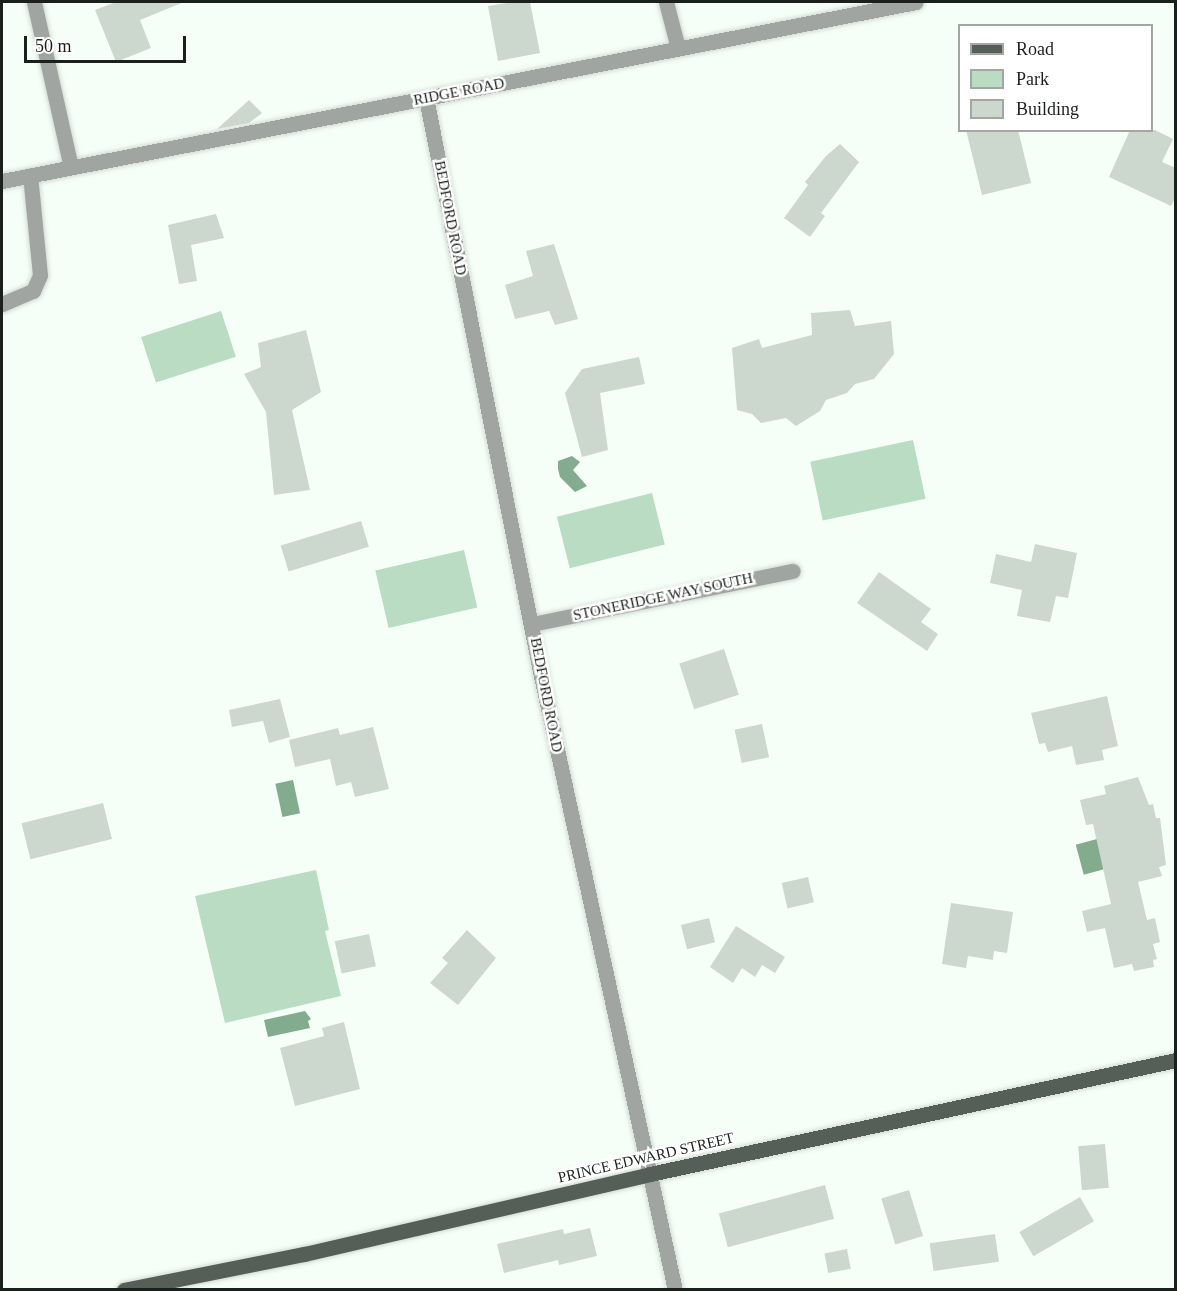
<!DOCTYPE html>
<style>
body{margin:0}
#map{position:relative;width:1177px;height:1291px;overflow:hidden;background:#f5fff7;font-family:"Times New Roman",serif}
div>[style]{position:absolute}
.green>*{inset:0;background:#b9dcc2;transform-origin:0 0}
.water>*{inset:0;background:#83ab8e;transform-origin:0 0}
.building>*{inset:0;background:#ccd7ce;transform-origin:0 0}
.roads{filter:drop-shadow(0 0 2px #d2dbd4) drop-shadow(0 0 2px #d2dbd4)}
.minor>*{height:15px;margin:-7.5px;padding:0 7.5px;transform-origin:7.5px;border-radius:7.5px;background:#a0a5a1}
.major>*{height:15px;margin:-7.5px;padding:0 7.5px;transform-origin:7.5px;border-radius:7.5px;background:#565e58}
span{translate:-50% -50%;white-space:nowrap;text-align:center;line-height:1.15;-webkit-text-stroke:5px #fff;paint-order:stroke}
.street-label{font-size:15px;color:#1c201d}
.frame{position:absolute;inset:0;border:3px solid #1c201d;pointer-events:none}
.legend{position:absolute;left:958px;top:24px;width:195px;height:108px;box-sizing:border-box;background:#fff;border:2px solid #a4a6a5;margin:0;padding:8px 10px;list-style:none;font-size:18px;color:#1c201d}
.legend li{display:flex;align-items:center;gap:12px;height:30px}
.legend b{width:30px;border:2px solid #a4a6a5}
.scale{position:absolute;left:24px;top:36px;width:162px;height:27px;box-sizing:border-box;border:3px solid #1c201d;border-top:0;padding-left:8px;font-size:18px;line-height:21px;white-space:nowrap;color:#1c201d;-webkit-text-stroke:4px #fff;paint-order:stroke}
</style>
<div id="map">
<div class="green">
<div style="left:221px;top:311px;width:48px;height:84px;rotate:72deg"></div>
<div style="left:913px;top:440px;width:60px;height:105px;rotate:78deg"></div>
<div style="left:652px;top:493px;width:53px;height:98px;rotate:76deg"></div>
<div style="left:464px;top:550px;width:59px;height:91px;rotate:77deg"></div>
<div style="clip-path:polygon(316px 870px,329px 930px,325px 931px,341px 996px,225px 1023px,195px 896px)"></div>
</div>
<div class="water">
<div style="clip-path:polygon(572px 456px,580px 462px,573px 470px,587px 486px,575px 492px,560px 477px,558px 469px,558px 461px)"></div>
<div style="left:293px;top:780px;width:34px;height:18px;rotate:78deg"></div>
<div style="left:1097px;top:839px;width:31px;height:22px;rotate:75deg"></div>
<div style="clip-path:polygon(305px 1011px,311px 1019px,308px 1021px,310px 1028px,268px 1037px,264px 1020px)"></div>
</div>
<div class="building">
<div style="clip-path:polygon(116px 2px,184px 2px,140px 20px,151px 48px,116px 62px,95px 10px)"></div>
<div style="clip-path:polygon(514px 2px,530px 2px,540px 53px,498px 61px,488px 6px)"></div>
<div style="clip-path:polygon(249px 100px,262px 113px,249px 123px,217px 129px)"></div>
<div style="clip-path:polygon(966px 130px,1018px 130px,1031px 183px,982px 195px)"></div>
<div style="clip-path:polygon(1130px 130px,1155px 130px,1173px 139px,1162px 162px,1176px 168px,1176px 196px,1171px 206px,1109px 177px)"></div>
<div style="clip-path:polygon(840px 144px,859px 162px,821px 213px,825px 216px,810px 237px,784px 218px,808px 185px,805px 182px,826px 156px)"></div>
<div style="clip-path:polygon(216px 214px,224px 238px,191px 245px,197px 281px,179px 284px,168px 225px)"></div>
<div style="clip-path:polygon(554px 244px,578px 319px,555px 325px,549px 311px,515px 319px,505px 285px,533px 276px,526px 251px)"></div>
<div style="clip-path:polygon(850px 310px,855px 326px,891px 321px,894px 354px,874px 379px,855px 384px,847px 393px,826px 400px,820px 411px,796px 426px,786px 418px,761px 423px,752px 414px,737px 410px,732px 348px,759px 339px,762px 348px,812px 335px,811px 313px)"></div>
<div style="clip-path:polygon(306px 330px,321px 392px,292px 410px,310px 490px,274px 495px,266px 412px,244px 374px,261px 367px,258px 343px)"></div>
<div style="clip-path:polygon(639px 357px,645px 384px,600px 393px,608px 450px,582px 457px,565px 393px,582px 369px)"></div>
<div style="left:361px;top:521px;width:27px;height:84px;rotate:73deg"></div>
<div style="clip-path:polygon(1035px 544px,1077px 553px,1068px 598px,1056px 596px,1050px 622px,1017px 616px,1022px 590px,990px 583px,996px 554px,1031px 562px)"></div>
<div style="clip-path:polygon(879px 572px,931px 609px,921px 622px,938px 634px,927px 651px,857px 603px)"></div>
<div style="left:724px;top:649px;width:48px;height:47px;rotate:72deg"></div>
<div style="clip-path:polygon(1107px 696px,1118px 746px,1102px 750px,1104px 760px,1076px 765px,1072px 746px,1048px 752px,1045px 743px,1039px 744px,1031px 713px)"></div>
<div style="clip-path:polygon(280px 699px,290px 737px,269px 743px,263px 721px,232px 727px,229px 710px)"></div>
<div style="left:762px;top:724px;width:34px;height:28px;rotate:78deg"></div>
<div style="clip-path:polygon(373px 727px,389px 789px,355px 797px,351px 782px,336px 786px,330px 759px,295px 767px,289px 740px,338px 728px,340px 735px)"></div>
<div style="clip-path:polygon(1138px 777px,1149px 805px,1153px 804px,1156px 818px,1160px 818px,1166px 865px,1159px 867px,1162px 876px,1138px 882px,1147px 920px,1155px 918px,1160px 942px,1153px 944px,1157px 959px,1153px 960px,1154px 967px,1134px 971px,1132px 964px,1114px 968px,1105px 928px,1087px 932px,1082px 911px,1111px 904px,1093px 824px,1086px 825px,1080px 800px,1106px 794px,1104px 786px)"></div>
<div style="left:103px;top:803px;width:37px;height:84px;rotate:76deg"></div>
<div style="left:808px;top:877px;width:26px;height:27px;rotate:77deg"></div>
<div style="clip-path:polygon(951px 903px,1013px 912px,1007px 953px,994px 951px,993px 960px,968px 956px,966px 968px,942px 964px)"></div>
<div style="left:709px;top:918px;width:25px;height:29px;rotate:76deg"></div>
<div style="clip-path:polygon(736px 926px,785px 957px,775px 973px,762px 965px,755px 977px,742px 968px,733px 983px,710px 967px)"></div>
<div style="clip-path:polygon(467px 930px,496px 958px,458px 1005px,430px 983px,448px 963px,442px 958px)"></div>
<div style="left:369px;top:934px;width:33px;height:35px;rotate:78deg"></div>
<div style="clip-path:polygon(344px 1022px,360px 1089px,295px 1106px,280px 1048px,324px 1036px,322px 1028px)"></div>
<div style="left:1105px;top:1144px;width:44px;height:27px;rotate:85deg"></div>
<div style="left:825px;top:1185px;width:35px;height:110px;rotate:75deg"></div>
<div style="left:909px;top:1190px;width:48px;height:29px;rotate:73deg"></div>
<div style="left:1080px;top:1197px;width:28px;height:70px;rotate:60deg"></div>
<div style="clip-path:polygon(590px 1228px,597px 1256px,559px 1265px,558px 1260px,504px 1273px,497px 1244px,563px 1229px,564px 1234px)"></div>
<div style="left:995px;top:1234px;width:28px;height:66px;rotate:82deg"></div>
<div style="left:847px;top:1249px;width:20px;height:23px;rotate:79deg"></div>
</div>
<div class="roads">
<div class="minor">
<div style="left:34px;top:2px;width:169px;rotate:77.4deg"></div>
<div style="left:666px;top:2px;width:48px;rotate:75.4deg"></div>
<div style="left:426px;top:98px;width:589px;rotate:78.75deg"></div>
<div style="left:541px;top:676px;width:628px;rotate:77.69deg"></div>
<div style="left:2px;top:181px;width:931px;rotate:-11.08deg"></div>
<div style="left:2px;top:304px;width:34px;rotate:-23deg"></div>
<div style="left:33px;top:291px;width:17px;rotate:-66deg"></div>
<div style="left:40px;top:275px;width:100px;rotate:-95.7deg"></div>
<div style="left:532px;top:624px;width:266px;rotate:-11.5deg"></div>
</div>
<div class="major">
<div style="left:124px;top:1290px;width:184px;rotate:-11.3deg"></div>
<div style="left:304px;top:1254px;width:355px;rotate:-13deg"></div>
<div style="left:650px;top:1174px;width:538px;rotate:-12.23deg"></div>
</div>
</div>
<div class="street-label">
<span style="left:459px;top:92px;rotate:-11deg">RIDGE ROAD</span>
<span style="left:450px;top:218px;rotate:79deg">BEDFORD ROAD</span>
<span style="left:663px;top:597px;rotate:-12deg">STONERIDGE WAY SOUTH</span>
<span style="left:546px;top:695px;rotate:79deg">BEDFORD ROAD</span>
<span style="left:646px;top:1158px;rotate:-13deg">PRINCE EDWARD STREET</span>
</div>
<div class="frame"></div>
<ul class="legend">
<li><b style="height:8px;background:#565e58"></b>Road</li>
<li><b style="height:16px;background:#b9dcc2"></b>Park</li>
<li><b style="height:16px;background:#ccd7ce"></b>Building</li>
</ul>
<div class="scale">50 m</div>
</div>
